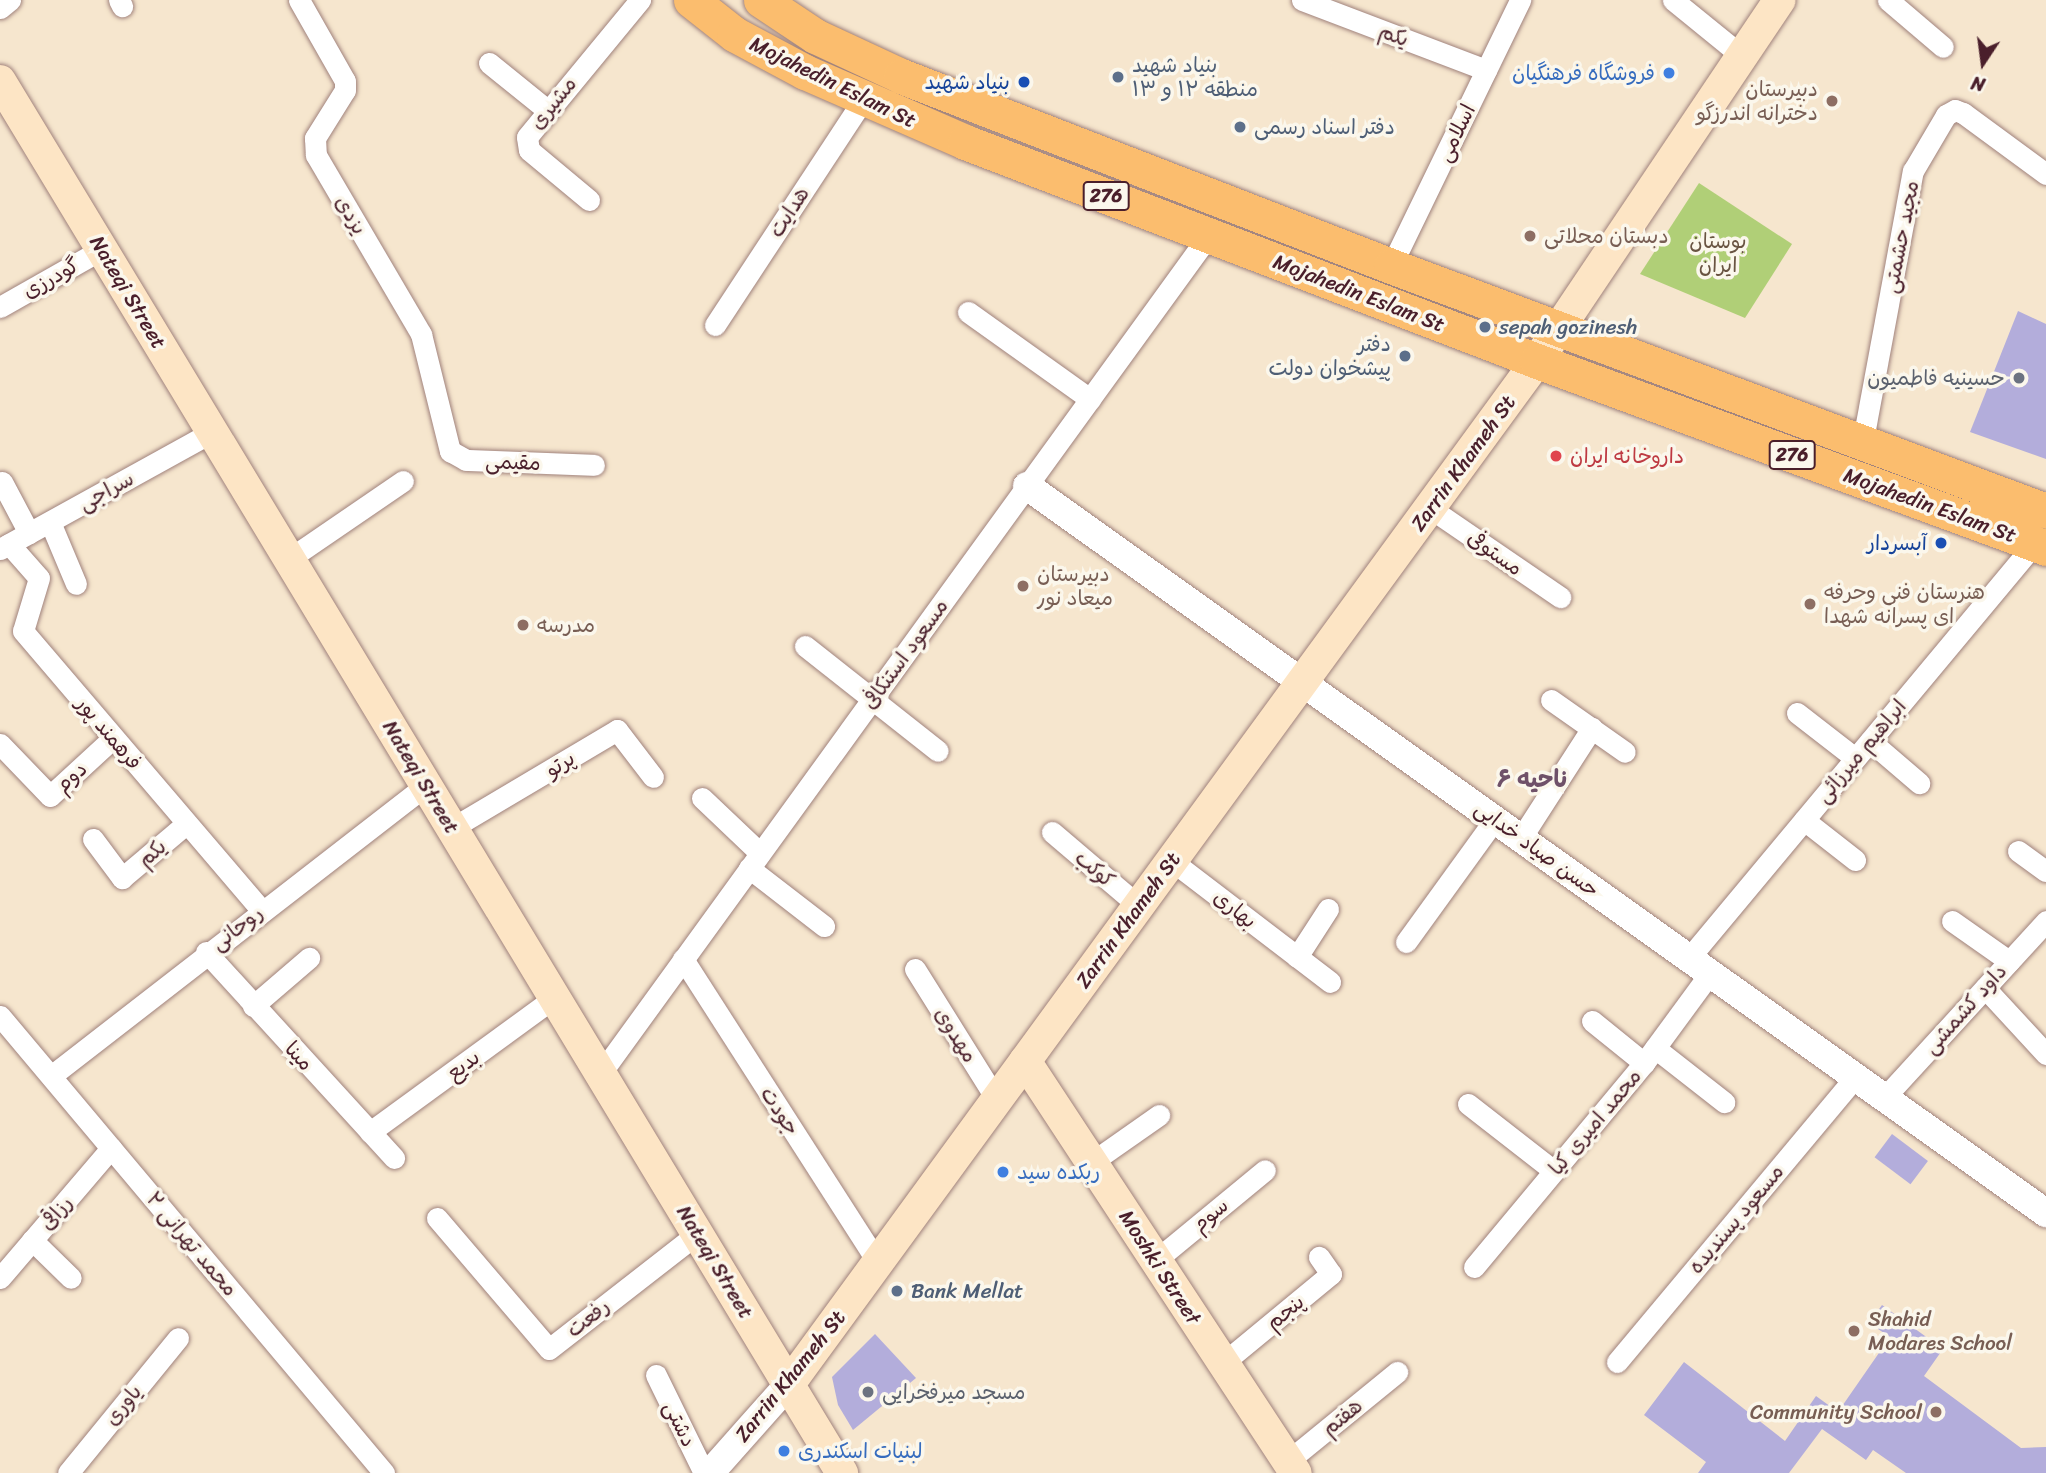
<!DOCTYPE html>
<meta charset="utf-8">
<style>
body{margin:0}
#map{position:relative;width:2046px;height:1473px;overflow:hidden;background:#f6e6ce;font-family:Sriracha,"Playpen Sans Arabic",sans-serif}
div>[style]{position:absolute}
.green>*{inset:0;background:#b0cf77}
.building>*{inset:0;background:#b3addb;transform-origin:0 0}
.roads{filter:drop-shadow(0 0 2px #a0827c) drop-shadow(0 0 2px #a0827c)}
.minor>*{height:21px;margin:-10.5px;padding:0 10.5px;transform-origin:10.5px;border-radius:10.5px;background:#fff}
.tertiary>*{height:28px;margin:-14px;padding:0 14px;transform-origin:14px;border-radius:14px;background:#fff}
.secondary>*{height:32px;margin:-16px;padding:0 16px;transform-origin:16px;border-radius:16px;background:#fde5c5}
.primary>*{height:35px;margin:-17.5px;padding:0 17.5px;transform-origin:17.5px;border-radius:17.5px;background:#fbbd6e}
.dots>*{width:19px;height:19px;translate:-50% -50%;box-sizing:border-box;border:4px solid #fbf7ec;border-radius:50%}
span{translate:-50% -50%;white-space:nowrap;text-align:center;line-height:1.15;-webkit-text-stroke:7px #fbf7ec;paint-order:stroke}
.shield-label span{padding:2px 5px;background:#fbf7ec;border:2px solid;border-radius:5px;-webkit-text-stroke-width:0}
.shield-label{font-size:19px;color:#4a1f2b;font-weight:700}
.street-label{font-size:21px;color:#4a1f2b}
.service-label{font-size:21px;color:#4e5e75}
.left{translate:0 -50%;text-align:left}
.right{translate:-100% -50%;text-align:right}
.shop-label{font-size:21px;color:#366cbe}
.transit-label{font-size:21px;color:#164399}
.education-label{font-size:21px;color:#785e54}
.park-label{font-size:21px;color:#695442}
.worship-label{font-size:21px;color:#5b616d}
.health-label{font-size:21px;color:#be3a42}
.quarter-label{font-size:24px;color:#6f5169;font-weight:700}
.north{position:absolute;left:1948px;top:28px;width:70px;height:70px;-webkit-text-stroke:5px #fbf7ec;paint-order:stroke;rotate:193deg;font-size:19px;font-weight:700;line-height:28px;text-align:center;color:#4a1f2b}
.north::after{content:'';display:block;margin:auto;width:24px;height:32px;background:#4a1f2b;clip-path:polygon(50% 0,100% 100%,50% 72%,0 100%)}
</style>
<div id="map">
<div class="green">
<div style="clip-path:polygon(1699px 183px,1792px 244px,1745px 318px,1640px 274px)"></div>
</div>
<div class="building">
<div style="clip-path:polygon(2018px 311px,2046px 324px,2046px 459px,1970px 432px)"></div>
<div style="left:1892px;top:1134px;width:45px;height:29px;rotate:37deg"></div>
<div style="clip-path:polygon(1882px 1305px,1943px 1349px,1924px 1376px,2021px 1448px,2046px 1447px,2046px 1473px,1906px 1473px,1873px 1450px,1866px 1460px,1822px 1429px,1789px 1473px,1698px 1473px,1706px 1462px,1644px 1415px,1684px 1362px,1785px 1441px,1816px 1396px,1838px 1412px,1890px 1337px,1869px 1323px)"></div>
<div style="clip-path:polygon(875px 1334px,916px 1378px,853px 1430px,838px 1405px,832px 1377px)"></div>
</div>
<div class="roads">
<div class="minor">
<div style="left:119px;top:0;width:7px;rotate:63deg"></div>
<div style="left:299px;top:0;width:93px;rotate:60.4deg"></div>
<div style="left:345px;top:81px;width:9px;rotate:90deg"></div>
<div style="left:345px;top:90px;width:57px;rotate:122deg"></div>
<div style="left:315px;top:138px;width:17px;rotate:87deg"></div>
<div style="left:316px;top:155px;width:208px;rotate:59.6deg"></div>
<div style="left:421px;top:334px;width:121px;rotate:76.1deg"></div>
<div style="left:450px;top:451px;width:18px;rotate:29deg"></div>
<div style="left:466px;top:460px;width:128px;rotate:2.2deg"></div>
<div style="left:1302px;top:0;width:197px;rotate:20.8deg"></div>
<div style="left:1673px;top:0;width:89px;rotate:39.1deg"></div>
<div style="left:1888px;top:0;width:72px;rotate:40.5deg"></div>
<div style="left:0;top:8px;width:13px;rotate:-39deg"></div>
<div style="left:489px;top:63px;width:73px;rotate:38.9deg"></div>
<div style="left:589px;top:200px;width:78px;rotate:-140.2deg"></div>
<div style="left:529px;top:150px;width:13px;rotate:-99deg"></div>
<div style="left:527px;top:137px;width:178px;rotate:-50.5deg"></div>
<div style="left:1391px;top:266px;width:296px;rotate:-64.1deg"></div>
<div style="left:0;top:307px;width:117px;rotate:-29.6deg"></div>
<div style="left:968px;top:312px;width:150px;rotate:35.5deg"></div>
<div style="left:715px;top:325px;width:269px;rotate:-56.7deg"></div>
<div style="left:1862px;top:445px;width:279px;rotate:-79.5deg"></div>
<div style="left:1913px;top:171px;width:65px;rotate:-59.5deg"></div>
<div style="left:1946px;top:115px;width:10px;rotate:-29deg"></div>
<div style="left:1955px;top:110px;width:9px;rotate:21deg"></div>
<div style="left:1963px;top:113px;width:103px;rotate:36.3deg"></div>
<div style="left:2px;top:482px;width:58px;rotate:62.1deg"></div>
<div style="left:1430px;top:508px;width:158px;rotate:34.4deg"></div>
<div style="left:50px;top:522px;width:67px;rotate:67.2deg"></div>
<div style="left:9px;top:544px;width:45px;rotate:48.6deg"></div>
<div style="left:39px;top:578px;width:55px;rotate:106.8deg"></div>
<div style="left:23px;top:631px;width:367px;rotate:49.5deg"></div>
<div style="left:0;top:549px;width:242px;rotate:-28.9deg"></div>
<div style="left:289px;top:559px;width:138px;rotate:-34.4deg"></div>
<div style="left:805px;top:646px;width:169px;rotate:38.3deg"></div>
<div style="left:1551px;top:700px;width:90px;rotate:35.1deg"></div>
<div style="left:1797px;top:713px;width:73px;rotate:37.8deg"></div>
<div style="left:1870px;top:741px;width:65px;rotate:40.6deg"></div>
<div style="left:0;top:744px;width:72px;rotate:46.1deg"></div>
<div style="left:50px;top:796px;width:86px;rotate:-42.6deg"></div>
<div style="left:702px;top:798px;width:80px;rotate:43.5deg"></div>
<div style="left:1804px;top:820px;width:65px;rotate:38.1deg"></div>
<div style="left:452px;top:828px;width:192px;rotate:-30.7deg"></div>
<div style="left:617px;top:730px;width:59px;rotate:52.5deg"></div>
<div style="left:1052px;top:832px;width:114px;rotate:40.4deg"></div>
<div style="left:1521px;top:838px;width:131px;rotate:-57.2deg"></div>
<div style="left:93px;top:839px;width:49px;rotate:53.4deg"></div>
<div style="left:122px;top:878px;width:84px;rotate:-40.2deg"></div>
<div style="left:2018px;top:851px;width:34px;rotate:36deg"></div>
<div style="left:1172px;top:861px;width:199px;rotate:37.4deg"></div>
<div style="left:749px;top:868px;width:95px;rotate:37.7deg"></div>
<div style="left:1952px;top:921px;width:70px;rotate:35.1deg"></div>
<div style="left:1406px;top:942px;width:152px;rotate:-54.1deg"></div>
<div style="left:206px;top:952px;width:279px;rotate:47.6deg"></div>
<div style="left:1297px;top:957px;width:57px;rotate:-57.1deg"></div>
<div style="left:1689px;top:958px;width:539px;rotate:-50.19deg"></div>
<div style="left:683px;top:959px;width:361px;rotate:57.3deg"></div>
<div style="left:915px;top:969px;width:155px;rotate:58deg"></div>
<div style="left:1985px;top:988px;width:90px;rotate:47.3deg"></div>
<div style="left:253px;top:1006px;width:74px;rotate:-40.6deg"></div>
<div style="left:0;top:1016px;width:597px;rotate:49.96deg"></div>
<div style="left:1592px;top:1021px;width:67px;rotate:38.9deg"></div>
<div style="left:1655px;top:1048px;width:88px;rotate:38deg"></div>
<div style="left:601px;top:1073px;width:1035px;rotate:-54.04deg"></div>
<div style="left:51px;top:1076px;width:475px;rotate:-37.8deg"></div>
<div style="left:1884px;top:1098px;width:240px;rotate:-47.5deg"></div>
<div style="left:1468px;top:1104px;width:109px;rotate:37.9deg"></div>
<div style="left:370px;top:1132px;width:229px;rotate:-36.1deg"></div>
<div style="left:1092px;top:1162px;width:82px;rotate:-35deg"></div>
<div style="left:437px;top:1218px;width:172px;rotate:49.5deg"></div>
<div style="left:549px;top:1349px;width:189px;rotate:-37.9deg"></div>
<div style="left:32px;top:1240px;width:54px;rotate:44.3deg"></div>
<div style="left:1156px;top:1260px;width:141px;rotate:-39.5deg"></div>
<div style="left:1474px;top:1267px;width:266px;rotate:-50.2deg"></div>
<div style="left:1644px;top:1063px;width:112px;rotate:-53.7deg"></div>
<div style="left:0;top:1278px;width:171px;rotate:-49.5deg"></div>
<div style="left:1617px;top:1362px;width:371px;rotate:-50.1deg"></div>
<div style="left:1223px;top:1363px;width:140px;rotate:-39.5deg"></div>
<div style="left:1331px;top:1274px;width:21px;rotate:-125deg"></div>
<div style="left:656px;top:1375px;width:109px;rotate:63.9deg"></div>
<div style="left:1288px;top:1461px;width:141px;rotate:-39.2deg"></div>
<div style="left:68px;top:1473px;width:174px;rotate:-50.8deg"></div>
</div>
<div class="tertiary">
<div style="left:1027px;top:486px;width:1252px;rotate:35.51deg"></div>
<div style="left:710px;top:1473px;width:119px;rotate:-48.4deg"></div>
</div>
<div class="secondary">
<div style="left:0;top:81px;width:1627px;rotate:58.83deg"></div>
<div style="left:1025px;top:1061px;width:493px;rotate:56.7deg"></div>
<div style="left:789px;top:1384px;width:1267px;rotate:-53.83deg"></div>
<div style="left:1537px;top:361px;width:435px;rotate:-56.1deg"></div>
</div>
<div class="primary">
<div style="left:691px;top:0;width:55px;rotate:38.3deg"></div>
<div style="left:734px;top:34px;width:81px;rotate:28.2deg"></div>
<div style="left:805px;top:72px;width:175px;rotate:23.6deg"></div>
<div style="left:965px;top:142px;width:612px;rotate:20.95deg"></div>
<div style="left:1537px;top:361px;width:542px;rotate:20.17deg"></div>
<div style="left:761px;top:0;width:65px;rotate:33.7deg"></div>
<div style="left:815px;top:36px;width:95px;rotate:24.9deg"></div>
<div style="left:901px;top:76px;width:526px;rotate:21.19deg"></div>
<div style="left:1391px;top:266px;width:699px;rotate:20.51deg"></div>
</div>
</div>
<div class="dots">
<div style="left:1669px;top:73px;background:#3f7fe0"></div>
<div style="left:1118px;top:77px;background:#5c6f8a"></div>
<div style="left:1024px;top:82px;background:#1a4fb4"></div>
<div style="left:1832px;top:101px;background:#8d6e63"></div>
<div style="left:1240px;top:127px;background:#5c6f8a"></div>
<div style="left:1530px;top:236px;background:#8d6e63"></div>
<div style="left:1485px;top:327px;background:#5c6f8a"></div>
<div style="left:1405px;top:356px;background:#5c6f8a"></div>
<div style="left:2019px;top:378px;background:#6b7280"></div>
<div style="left:1556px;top:456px;background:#e0444e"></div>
<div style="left:1941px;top:543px;background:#1a4fb4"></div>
<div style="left:1023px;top:586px;background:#8d6e63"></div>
<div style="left:1810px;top:604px;background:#8d6e63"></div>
<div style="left:523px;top:625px;background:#8d6e63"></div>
<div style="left:1003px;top:1172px;background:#3f7fe0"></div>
<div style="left:897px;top:1291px;background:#5c6f8a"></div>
<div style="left:1854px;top:1331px;background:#8d6e63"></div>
<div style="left:868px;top:1392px;background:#6b7280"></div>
<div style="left:1936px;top:1412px;background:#8d6e63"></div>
<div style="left:784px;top:1451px;background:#3f7fe0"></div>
</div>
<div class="shield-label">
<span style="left:1106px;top:196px">276</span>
<span style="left:1792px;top:455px">276</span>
</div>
<div class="street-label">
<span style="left:1394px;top:35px;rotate:21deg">یکم</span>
<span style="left:833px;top:82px;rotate:26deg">Mojahedin Eslam St</span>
<span style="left:553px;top:103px;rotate:-51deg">مشیری</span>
<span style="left:1456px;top:133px;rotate:-64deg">اسلامی</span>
<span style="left:789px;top:212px;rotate:-57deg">هدایت</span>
<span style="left:351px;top:215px;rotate:59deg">یزدی</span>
<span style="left:1901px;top:237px;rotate:-79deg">مجید حشمتی</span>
<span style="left:51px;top:278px;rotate:-29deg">گودرزی</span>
<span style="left:128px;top:292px;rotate:59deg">Nateqi Street</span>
<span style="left:1359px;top:293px;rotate:21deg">Mojahedin Eslam St</span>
<span style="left:513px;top:462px;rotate:2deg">مقیمی</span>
<span style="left:1463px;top:463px;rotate:-54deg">Zarrin Khameh St</span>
<span style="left:106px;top:491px;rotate:-29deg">سراجی</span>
<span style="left:1930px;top:505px;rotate:20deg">Mojahedin Eslam St</span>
<span style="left:1495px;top:553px;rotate:35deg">مستوفی</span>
<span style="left:905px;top:654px;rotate:-54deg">مسعود استنکافی</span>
<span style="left:109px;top:733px;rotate:50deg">فرهمند پور</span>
<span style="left:1861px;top:751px;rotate:-50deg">ابراهیم میرزائی</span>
<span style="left:560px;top:764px;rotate:-31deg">پرتو</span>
<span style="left:71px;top:777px;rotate:-42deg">دوم</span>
<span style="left:421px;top:777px;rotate:59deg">Nateqi Street</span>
<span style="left:1537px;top:849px;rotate:36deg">حسن صیاد خدایی</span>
<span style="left:152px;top:853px;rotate:-41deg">یکم</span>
<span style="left:1095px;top:869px;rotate:40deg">کوکب</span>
<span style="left:1235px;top:909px;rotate:38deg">بهاری</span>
<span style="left:1128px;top:920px;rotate:-54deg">Zarrin Khameh St</span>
<span style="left:237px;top:928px;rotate:-37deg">روحانی</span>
<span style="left:1965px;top:1009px;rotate:-48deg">داود کشمشی</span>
<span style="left:956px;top:1035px;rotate:58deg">مهدوی</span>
<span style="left:299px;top:1056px;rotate:47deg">مینا</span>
<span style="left:463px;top:1065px;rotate:-36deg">بدیع</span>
<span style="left:780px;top:1111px;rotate:57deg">جودت</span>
<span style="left:1595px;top:1122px;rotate:-50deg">محمد امیری کیا</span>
<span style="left:56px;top:1213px;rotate:-49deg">رزاقی</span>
<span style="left:1210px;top:1215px;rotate:-40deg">سوم</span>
<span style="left:1736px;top:1219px;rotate:-50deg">مسعود پسندیده</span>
<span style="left:192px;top:1244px;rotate:50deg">محمد تهرانی ۲</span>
<span style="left:715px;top:1262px;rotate:59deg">Nateqi Street</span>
<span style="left:1160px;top:1267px;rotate:57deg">Moshki Street</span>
<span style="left:1285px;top:1312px;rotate:-39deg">پنجم</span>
<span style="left:588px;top:1318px;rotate:-38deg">رفعت</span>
<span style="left:790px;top:1376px;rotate:-51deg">Zarrin Khameh St</span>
<span style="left:123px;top:1405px;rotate:-51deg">یاوری</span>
<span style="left:1342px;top:1417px;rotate:-39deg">هفتم</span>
<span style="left:680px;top:1424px;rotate:64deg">دشتی</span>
</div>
<div class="service-label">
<span class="left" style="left:1132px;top:77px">بنیاد شهید<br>منطقه ۱۲ و ۱۳</span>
<span class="left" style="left:1254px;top:127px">دفتر اسناد رسمی</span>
<span class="left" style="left:1499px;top:327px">sepah gozinesh</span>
<span class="right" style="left:1391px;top:356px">دفتر<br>پیشخوان دولت</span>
<span class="left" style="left:911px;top:1291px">Bank Mellat</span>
</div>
<div class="shop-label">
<span class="right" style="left:1655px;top:73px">فروشگاه فرهنگیان</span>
<span class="left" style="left:1017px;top:1172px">ربکده سید</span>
<span class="left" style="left:798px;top:1451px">لبنیات اسکندری</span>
</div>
<div class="transit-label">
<span class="right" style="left:1010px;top:82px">بنیاد شهید</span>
<span class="right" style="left:1927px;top:543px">آبسردار</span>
</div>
<div class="education-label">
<span class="right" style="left:1818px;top:101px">دبیرستان<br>دخترانه اندرزگو</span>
<span class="left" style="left:1544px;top:236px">دبستان محلاتی</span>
<span class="left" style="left:1037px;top:586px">دبیرستان<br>میعاد نور</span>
<span class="left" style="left:1824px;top:604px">هنرستان فنی وحرفه<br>ای پسرانه شهدا</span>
<span class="left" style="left:537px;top:625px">مدرسه</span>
<span class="left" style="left:1868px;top:1331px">Shahid<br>Modares School</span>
<span class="right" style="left:1922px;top:1412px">Community School</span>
</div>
<div class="park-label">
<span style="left:1718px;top:253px">بوستان<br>ایران</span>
</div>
<div class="worship-label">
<span class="right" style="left:2005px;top:378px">حسینیه فاطمیون</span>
<span class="left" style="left:882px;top:1392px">مسجد میرفخرایی</span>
</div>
<div class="health-label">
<span class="left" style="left:1570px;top:456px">داروخانه ایران</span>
</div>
<div class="quarter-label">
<span style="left:1532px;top:780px">ناحیه ۶</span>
</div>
<div class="north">N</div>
</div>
